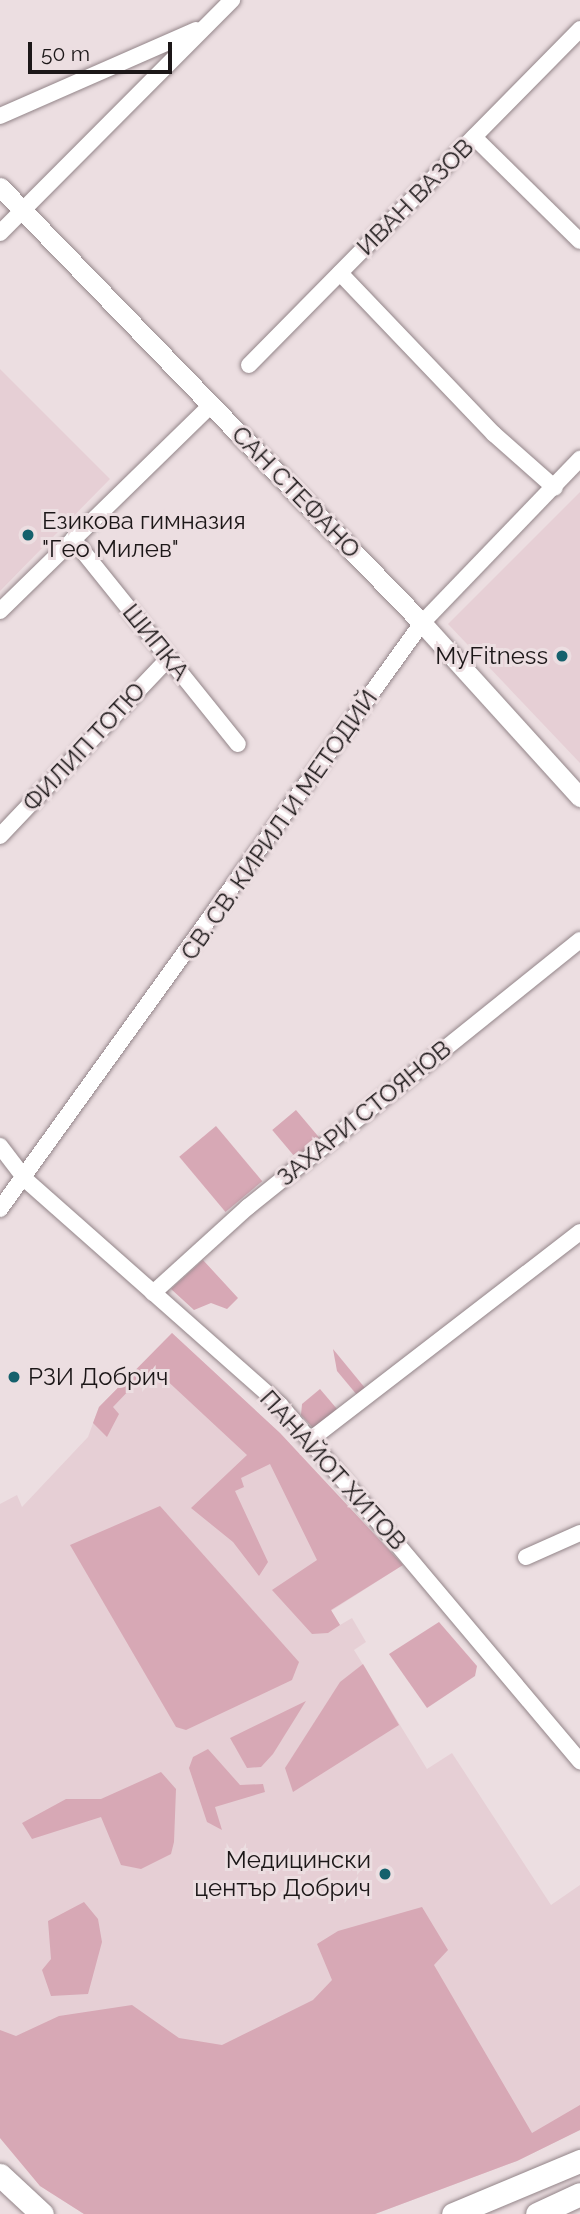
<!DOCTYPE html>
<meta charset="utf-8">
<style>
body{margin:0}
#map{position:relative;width:580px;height:2214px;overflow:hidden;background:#ecdee1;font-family:Raleway,sans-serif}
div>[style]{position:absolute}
.built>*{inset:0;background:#e6cfd5}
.green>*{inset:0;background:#d7a8b5;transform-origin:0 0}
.roads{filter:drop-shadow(0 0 2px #938589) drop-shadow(0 0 2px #938589)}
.minor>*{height:16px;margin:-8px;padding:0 8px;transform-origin:8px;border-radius:8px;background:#fff}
.tertiary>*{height:19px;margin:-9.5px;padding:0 9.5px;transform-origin:9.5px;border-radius:9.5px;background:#fff}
.secondary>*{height:23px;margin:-11.5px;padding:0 11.5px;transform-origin:11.5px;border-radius:11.5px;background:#fff}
.dots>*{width:19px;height:19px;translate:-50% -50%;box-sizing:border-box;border:4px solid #ecdee1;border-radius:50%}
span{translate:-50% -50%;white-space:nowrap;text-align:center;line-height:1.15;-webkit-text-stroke:6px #ecdee1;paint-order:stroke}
.street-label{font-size:24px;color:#1c1718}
.poi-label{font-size:24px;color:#1c1718}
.left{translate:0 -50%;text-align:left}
.right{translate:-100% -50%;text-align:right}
.scale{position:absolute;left:28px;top:42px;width:144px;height:32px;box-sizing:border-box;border:4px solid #1c1718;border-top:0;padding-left:9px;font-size:21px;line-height:24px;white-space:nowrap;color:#1c1718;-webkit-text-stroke:5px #ecdee1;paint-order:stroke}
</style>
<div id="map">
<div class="built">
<div style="clip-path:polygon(0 369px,110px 479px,0 591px)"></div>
<div style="clip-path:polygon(580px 492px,580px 763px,448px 624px)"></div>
<div style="clip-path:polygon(172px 1333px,280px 1433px,403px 1565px,331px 1611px,340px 1625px,352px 1618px,366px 1642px,354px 1650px,427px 1769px,452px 1753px,551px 1905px,580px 1885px,580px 2130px,517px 2161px,375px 2214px,84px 2214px,40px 2186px,0 2138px,0 1504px,17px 1495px,22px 1507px,88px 1437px,99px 1407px)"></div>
</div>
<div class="green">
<div style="left:296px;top:1110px;width:38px;height:31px;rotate:50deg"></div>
<div style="left:216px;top:1126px;width:72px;height:48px;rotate:50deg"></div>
<div style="clip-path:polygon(203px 1260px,238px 1298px,227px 1309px,211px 1303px,194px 1310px,171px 1289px)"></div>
<div style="clip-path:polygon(172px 1333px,280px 1433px,403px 1565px,331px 1610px,340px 1625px,328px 1633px,312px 1634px,272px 1590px,317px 1560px,270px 1464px,241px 1478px,244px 1487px,235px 1491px,268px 1562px,259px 1576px,233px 1542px,191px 1508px,247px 1455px,161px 1375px,134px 1385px,113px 1407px,119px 1414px,107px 1437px,93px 1423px,99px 1407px)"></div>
<div style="clip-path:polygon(333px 1349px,365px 1388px,357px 1395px,337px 1371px)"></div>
<div style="clip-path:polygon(320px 1389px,337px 1409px,314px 1429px,301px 1415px,302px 1404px)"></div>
<div style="clip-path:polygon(160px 1506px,299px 1662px,292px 1680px,186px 1730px,176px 1727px,70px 1545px)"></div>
<div style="clip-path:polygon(439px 1622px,477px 1666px,475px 1676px,427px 1708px,389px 1654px)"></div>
<div style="clip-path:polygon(363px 1664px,399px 1725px,293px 1792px,285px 1768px,340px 1682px)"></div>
<div style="clip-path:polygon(306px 1701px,273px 1754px,261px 1767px,247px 1768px,230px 1738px)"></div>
<div style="clip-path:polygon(208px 1749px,240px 1785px,263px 1784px,265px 1792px,215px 1807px,222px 1830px,207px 1822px,189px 1768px,193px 1757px)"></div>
<div style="clip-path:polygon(161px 1772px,176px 1789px,174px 1842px,171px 1854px,141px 1869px,121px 1865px,101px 1817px,32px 1839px,22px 1823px,66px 1799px,101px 1799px)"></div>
<div style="clip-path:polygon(84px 1902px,98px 1919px,102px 1942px,88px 1994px,51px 1996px,42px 1970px,51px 1959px,48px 1921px)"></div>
<div style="clip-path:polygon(422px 1907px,448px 1950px,434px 1965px,532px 2133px,580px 2105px,580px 2130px,517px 2161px,375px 2214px,84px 2214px,40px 2186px,0 2138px,0 2030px,16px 2036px,59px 2016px,132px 2005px,179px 2038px,222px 2045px,313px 2000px,332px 1980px,317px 1944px,338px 1931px)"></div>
</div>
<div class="roads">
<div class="minor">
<div style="left:0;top:116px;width:214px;rotate:-23.7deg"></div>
<div style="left:474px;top:137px;width:148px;rotate:44.5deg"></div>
<div style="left:0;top:233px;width:329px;rotate:-45.1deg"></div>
<div style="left:340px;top:273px;width:223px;rotate:46.3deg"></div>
<div style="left:494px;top:434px;width:81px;rotate:41.5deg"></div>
<div style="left:249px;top:365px;width:472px;rotate:-45.4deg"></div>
<div style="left:73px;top:539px;width:263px;rotate:51.2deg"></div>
<div style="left:0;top:611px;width:296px;rotate:-44.3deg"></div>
<div style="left:0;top:836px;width:245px;rotate:-46.5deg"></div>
<div style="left:0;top:1146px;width:43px;rotate:52.6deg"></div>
<div style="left:26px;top:1180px;width:339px;rotate:41.5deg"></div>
<div style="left:280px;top:1405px;width:466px;rotate:49.9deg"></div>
<div style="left:0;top:1209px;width:722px;rotate:-54.24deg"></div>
<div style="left:422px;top:623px;width:228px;rotate:-46.1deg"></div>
<div style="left:153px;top:1293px;width:128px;rotate:-42.2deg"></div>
<div style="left:248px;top:1207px;width:426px;rotate:-38.8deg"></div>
<div style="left:310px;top:1440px;width:341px;rotate:-37.6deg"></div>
<div style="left:526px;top:1557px;width:59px;rotate:-24deg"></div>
</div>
<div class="tertiary">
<div style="left:0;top:187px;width:607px;rotate:45.93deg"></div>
<div style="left:422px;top:623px;width:235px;rotate:47.8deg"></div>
</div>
<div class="secondary">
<div style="left:0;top:2175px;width:57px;rotate:42.9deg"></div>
<div style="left:453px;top:2214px;width:138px;rotate:-22.7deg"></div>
<div style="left:537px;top:2214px;width:47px;rotate:-24.9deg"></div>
</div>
</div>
<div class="dots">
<div style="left:28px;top:535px;background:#15616d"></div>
<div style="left:562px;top:656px;background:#15616d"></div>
<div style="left:14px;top:1377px;background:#15616d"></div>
<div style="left:385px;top:1874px;background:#15616d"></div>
</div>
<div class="street-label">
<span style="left:415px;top:197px;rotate:-45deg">ИВАН ВАЗОВ</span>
<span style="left:296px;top:492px;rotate:46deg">САН СТЕФАНО</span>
<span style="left:156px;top:642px;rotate:51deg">ШИПКА</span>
<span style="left:84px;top:747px;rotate:-47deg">ФИЛИП ТОТЮ</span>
<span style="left:279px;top:825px;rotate:-55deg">СВ. СВ. КИРИЛ И МЕТОДИЙ</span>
<span style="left:364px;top:1113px;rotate:-39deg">ЗАХАРИ СТОЯНОВ</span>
<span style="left:333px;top:1470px;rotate:48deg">ПАНАЙОТ ХИТОВ</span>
</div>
<div class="poi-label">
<span class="left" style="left:42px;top:535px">Езикова гимназия<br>"Гео Милев"</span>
<span class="right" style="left:548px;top:656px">MyFitness</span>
<span class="left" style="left:28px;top:1377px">РЗИ Добрич</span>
<span class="right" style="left:371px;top:1874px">Медицински<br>център Добрич</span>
</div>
<div class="scale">50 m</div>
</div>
